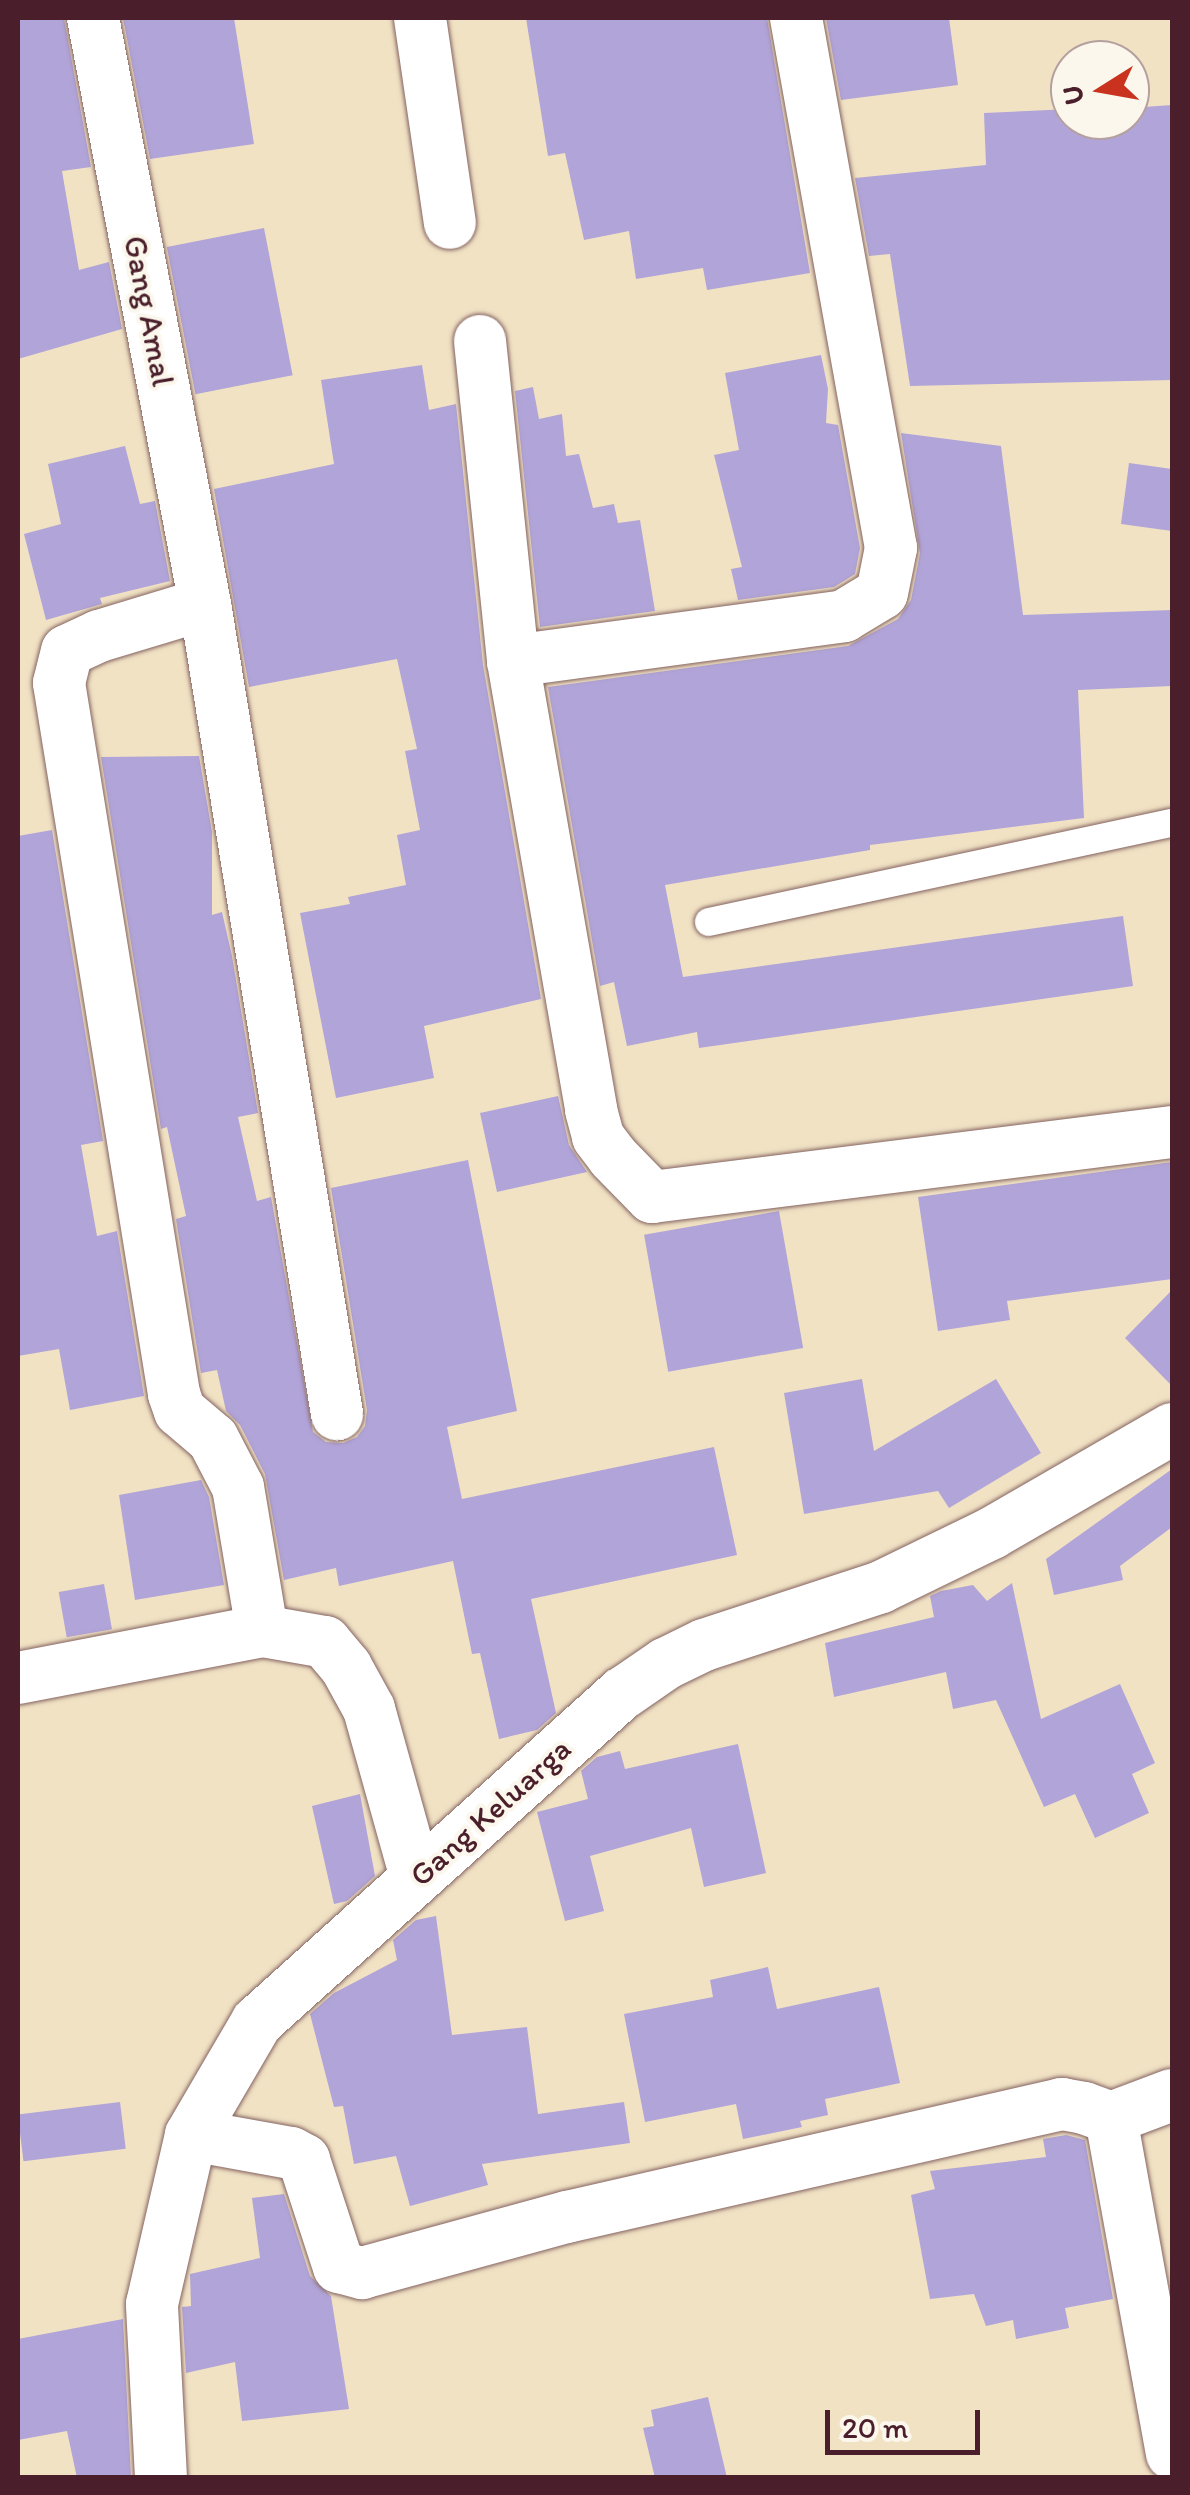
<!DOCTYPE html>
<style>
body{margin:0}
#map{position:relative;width:1190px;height:2495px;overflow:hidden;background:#f1e2c4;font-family:Itim,sans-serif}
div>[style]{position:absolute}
.building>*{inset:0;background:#b1a4d8;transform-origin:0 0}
.roads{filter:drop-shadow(0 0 2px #846361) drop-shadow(0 0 2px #846361)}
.service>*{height:28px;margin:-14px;padding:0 14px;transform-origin:14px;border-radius:14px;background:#fff}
.minor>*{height:52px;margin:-26px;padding:0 26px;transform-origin:26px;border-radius:26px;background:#fff}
span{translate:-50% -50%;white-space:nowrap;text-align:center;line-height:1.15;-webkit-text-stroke:8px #fbf7ec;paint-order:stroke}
.street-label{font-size:32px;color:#4a1f2b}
.frame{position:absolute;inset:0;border:20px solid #4a1f2b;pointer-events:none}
.north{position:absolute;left:1050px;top:40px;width:100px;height:100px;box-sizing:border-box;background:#fbf7ec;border:2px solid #b4a19f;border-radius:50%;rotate:259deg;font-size:28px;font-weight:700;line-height:40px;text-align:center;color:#4a1f2b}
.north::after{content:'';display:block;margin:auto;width:35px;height:45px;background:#c8321e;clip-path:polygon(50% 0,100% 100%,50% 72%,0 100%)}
.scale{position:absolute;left:825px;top:2410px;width:155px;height:45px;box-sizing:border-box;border:5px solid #4a1f2b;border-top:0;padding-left:12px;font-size:30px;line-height:35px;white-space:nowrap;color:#4a1f2b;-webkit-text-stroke:8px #fbf7ec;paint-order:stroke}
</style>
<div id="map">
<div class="building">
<div style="clip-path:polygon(18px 18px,64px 18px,91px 167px,62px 171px,79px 270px,109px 262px,122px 329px,18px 359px)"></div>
<div style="clip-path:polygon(123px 18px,234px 18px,254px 144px,150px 159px)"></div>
<div style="clip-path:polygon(526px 18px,767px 18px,810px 273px,707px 290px,703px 268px,636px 279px,629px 231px,584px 240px,565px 153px,548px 156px)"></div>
<div style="clip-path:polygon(826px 18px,949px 18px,958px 85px,841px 100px)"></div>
<div style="clip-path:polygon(1172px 105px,1172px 380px,910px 386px,890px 254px,869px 256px,855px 178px,986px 165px,984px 113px,1070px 109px,1070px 120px,1130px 120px,1130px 108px)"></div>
<div style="left:264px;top:228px;width:150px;height:99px;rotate:79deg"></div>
<div style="clip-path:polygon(821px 355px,828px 389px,826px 423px,838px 425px,860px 548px,855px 574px,834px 587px,738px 600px,731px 569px,742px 567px,714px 455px,739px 450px,725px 373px)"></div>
<div style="clip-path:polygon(422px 365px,429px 410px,456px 404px,483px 665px,541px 999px,424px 1026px,434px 1078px,336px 1098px,300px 913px,350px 904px,348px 897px,406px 885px,397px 835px,420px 830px,405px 751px,417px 749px,397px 659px,249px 687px,214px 489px,334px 464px,321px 380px)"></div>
<div style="clip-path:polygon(533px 387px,539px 419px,562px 414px,566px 456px,579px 454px,593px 508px,614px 504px,618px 523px,640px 520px,655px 611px,540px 627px,515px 391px)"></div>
<div style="clip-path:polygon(901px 433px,1001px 446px,1023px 615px,1172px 610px,1172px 686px,1078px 690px,1084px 818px,870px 845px,870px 850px,665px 885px,683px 977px,1123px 916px,1133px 986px,699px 1048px,697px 1032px,627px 1046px,614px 982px,600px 986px,548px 687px,848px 646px,898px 619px,911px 600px,920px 553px)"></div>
<div style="clip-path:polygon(125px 446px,140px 504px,155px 501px,170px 581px,100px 598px,102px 604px,46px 620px,24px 534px,61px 524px,48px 464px)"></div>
<div style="clip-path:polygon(1129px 463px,1172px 469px,1172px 531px,1121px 524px)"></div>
<div style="clip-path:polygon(199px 756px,212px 832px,212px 915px,222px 912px,232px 956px,258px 1113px,238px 1117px,257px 1201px,271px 1197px,313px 1432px,326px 1442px,343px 1443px,357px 1437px,365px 1426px,367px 1410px,331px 1188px,468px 1160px,517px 1411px,447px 1427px,462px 1499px,714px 1447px,737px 1555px,531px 1599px,556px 1713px,537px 1730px,499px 1739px,480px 1653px,472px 1654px,453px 1561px,339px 1586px,336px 1568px,284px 1580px,265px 1474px,240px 1425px,226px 1411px,217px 1370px,201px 1373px,176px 1219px,186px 1216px,167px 1127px,161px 1129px,101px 757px)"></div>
<div style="clip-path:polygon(52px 830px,103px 1141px,81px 1145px,97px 1236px,117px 1231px,144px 1396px,70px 1410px,59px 1349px,18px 1356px,18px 836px)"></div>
<div style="clip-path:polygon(558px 1096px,569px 1145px,587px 1172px,497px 1192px,480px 1113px)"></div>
<div style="clip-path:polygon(1172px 1162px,1172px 1279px,1007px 1301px,1010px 1320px,938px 1331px,918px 1197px)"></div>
<div style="left:779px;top:1211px;width:139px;height:137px;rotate:80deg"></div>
<div style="clip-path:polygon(1172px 1290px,1172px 1386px,1125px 1338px)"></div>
<div style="clip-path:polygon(862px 1379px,874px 1451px,996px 1379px,1041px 1453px,949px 1508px,938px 1491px,804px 1514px,784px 1393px)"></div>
<div style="clip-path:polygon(1172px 1469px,1172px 1527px,1120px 1566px,1123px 1580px,1054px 1595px,1046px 1559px)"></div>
<div style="clip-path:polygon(201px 1480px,209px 1497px,224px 1585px,135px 1600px,119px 1495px)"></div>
<div style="clip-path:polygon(1012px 1583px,1041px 1719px,1120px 1684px,1155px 1763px,1132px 1774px,1149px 1813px,1095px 1838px,1075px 1794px,1044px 1807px,996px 1700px,953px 1709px,946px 1672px,834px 1697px,825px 1643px,934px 1617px,930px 1596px,941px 1591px,973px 1585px,987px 1601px)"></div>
<div style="left:104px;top:1584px;width:46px;height:46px;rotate:80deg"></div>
<div style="clip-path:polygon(738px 1744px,766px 1873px,704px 1887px,691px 1828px,590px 1856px,604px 1911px,565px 1921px,537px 1812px,588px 1799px,581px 1771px,597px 1757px,620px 1751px,625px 1769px)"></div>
<div style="clip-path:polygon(360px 1794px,375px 1876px,347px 1901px,334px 1904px,312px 1806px)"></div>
<div style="clip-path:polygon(436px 1916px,452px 2035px,527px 2027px,538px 2114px,624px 2102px,630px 2143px,482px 2164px,488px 2185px,410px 2206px,396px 2156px,354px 2164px,343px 2106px,334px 2107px,310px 2014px,334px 1993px,397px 1960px,393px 1940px,416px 1920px)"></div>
<div style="clip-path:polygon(768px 1967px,777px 2009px,879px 1987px,900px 2083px,825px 2099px,828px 2115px,800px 2121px,802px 2127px,743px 2139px,736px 2104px,645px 2122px,624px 2014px,713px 1997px,710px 1980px)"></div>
<div style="left:120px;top:2102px;width:47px;height:103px;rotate:83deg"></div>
<div style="clip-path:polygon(1066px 2135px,1085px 2140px,1113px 2299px,1065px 2308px,1069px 2328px,1016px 2339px,1013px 2320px,986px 2326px,974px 2294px,930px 2299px,911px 2195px,935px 2189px,930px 2171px,1046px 2157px,1043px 2139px)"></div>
<div style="clip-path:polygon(284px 2194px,310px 2276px,331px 2296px,349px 2409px,242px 2421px,235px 2362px,186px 2373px,182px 2307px,191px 2306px,190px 2274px,260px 2258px,252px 2198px)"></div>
<div style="clip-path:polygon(123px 2319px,131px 2478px,77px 2478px,67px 2431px,18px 2440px,18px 2339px)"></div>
<div style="clip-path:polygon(708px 2397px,727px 2478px,655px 2478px,643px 2428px,654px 2426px,651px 2410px)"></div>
</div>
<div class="roads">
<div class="service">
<div style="left:709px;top:922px;width:473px;rotate:-12.1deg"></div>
</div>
<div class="minor">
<div style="left:93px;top:18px;width:597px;rotate:79.18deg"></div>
<div style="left:205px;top:604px;width:821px;rotate:80.74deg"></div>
<div style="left:420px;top:18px;width:207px;rotate:81.7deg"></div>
<div style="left:480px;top:341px;width:322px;rotate:84.1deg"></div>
<div style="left:513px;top:661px;width:456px;rotate:80.1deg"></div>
<div style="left:591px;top:1110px;width:28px;rotate:75deg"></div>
<div style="left:598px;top:1137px;width:25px;rotate:53deg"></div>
<div style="left:613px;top:1157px;width:56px;rotate:45.7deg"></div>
<div style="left:652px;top:1197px;width:524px;rotate:-7.13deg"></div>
<div style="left:205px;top:604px;width:111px;rotate:163.2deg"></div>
<div style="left:99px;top:636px;width:35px;rotate:155deg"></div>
<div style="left:67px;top:651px;width:33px;rotate:104deg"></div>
<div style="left:59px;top:683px;width:720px;rotate:80.81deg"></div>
<div style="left:174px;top:1394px;width:18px;rotate:71deg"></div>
<div style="left:180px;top:1411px;width:43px;rotate:40.3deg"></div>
<div style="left:213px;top:1439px;width:54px;rotate:62.5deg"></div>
<div style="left:238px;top:1487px;width:146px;rotate:80.5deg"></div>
<div style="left:513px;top:661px;width:334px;rotate:-7.7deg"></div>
<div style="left:844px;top:616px;width:44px;rotate:-31.2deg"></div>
<div style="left:882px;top:593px;width:46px;rotate:-78.7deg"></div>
<div style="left:891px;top:548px;width:538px;rotate:-100.16deg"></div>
<div style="left:18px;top:1678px;width:248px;rotate:-10.9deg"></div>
<div style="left:262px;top:1631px;width:64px;rotate:9.9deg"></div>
<div style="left:325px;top:1642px;width:33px;rotate:50deg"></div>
<div style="left:346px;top:1667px;width:48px;rotate:61.3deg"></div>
<div style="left:369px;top:1709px;width:174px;rotate:74.4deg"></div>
<div style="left:1111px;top:2118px;width:65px;rotate:-20.7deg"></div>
<div style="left:191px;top:2135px;width:102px;rotate:10.2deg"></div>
<div style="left:291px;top:2153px;width:15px;rotate:28deg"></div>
<div style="left:304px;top:2160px;width:113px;rotate:71.9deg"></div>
<div style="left:339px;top:2267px;width:24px;rotate:15deg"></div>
<div style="left:362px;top:2273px;width:213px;rotate:-15.3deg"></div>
<div style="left:567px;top:2217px;width:508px;rotate:-12.86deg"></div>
<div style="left:1062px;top:2104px;width:22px;rotate:10deg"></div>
<div style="left:1084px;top:2108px;width:29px;rotate:20deg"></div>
<div style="left:1111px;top:2118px;width:341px;rotate:79.7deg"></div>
<div style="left:161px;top:2478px;width:174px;rotate:-93deg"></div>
<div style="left:152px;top:2304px;width:173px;rotate:-77deg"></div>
<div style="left:191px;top:2135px;width:131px;rotate:-59.7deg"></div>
<div style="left:257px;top:2022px;width:492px;rotate:-42deg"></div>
<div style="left:623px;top:1693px;width:51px;rotate:-34.6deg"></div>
<div style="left:665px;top:1664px;width:43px;rotate:-26deg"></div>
<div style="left:704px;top:1645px;width:186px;rotate:-18.1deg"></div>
<div style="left:881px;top:1587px;width:123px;rotate:-25.9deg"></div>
<div style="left:992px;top:1533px;width:208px;rotate:-30deg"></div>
</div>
</div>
<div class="street-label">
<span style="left:149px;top:311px;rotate:79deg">Gang Amal</span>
<span style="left:490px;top:1812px;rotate:-42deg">Gang Keluarga</span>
</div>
<div class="frame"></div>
<div class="north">U</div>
<div class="scale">20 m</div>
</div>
